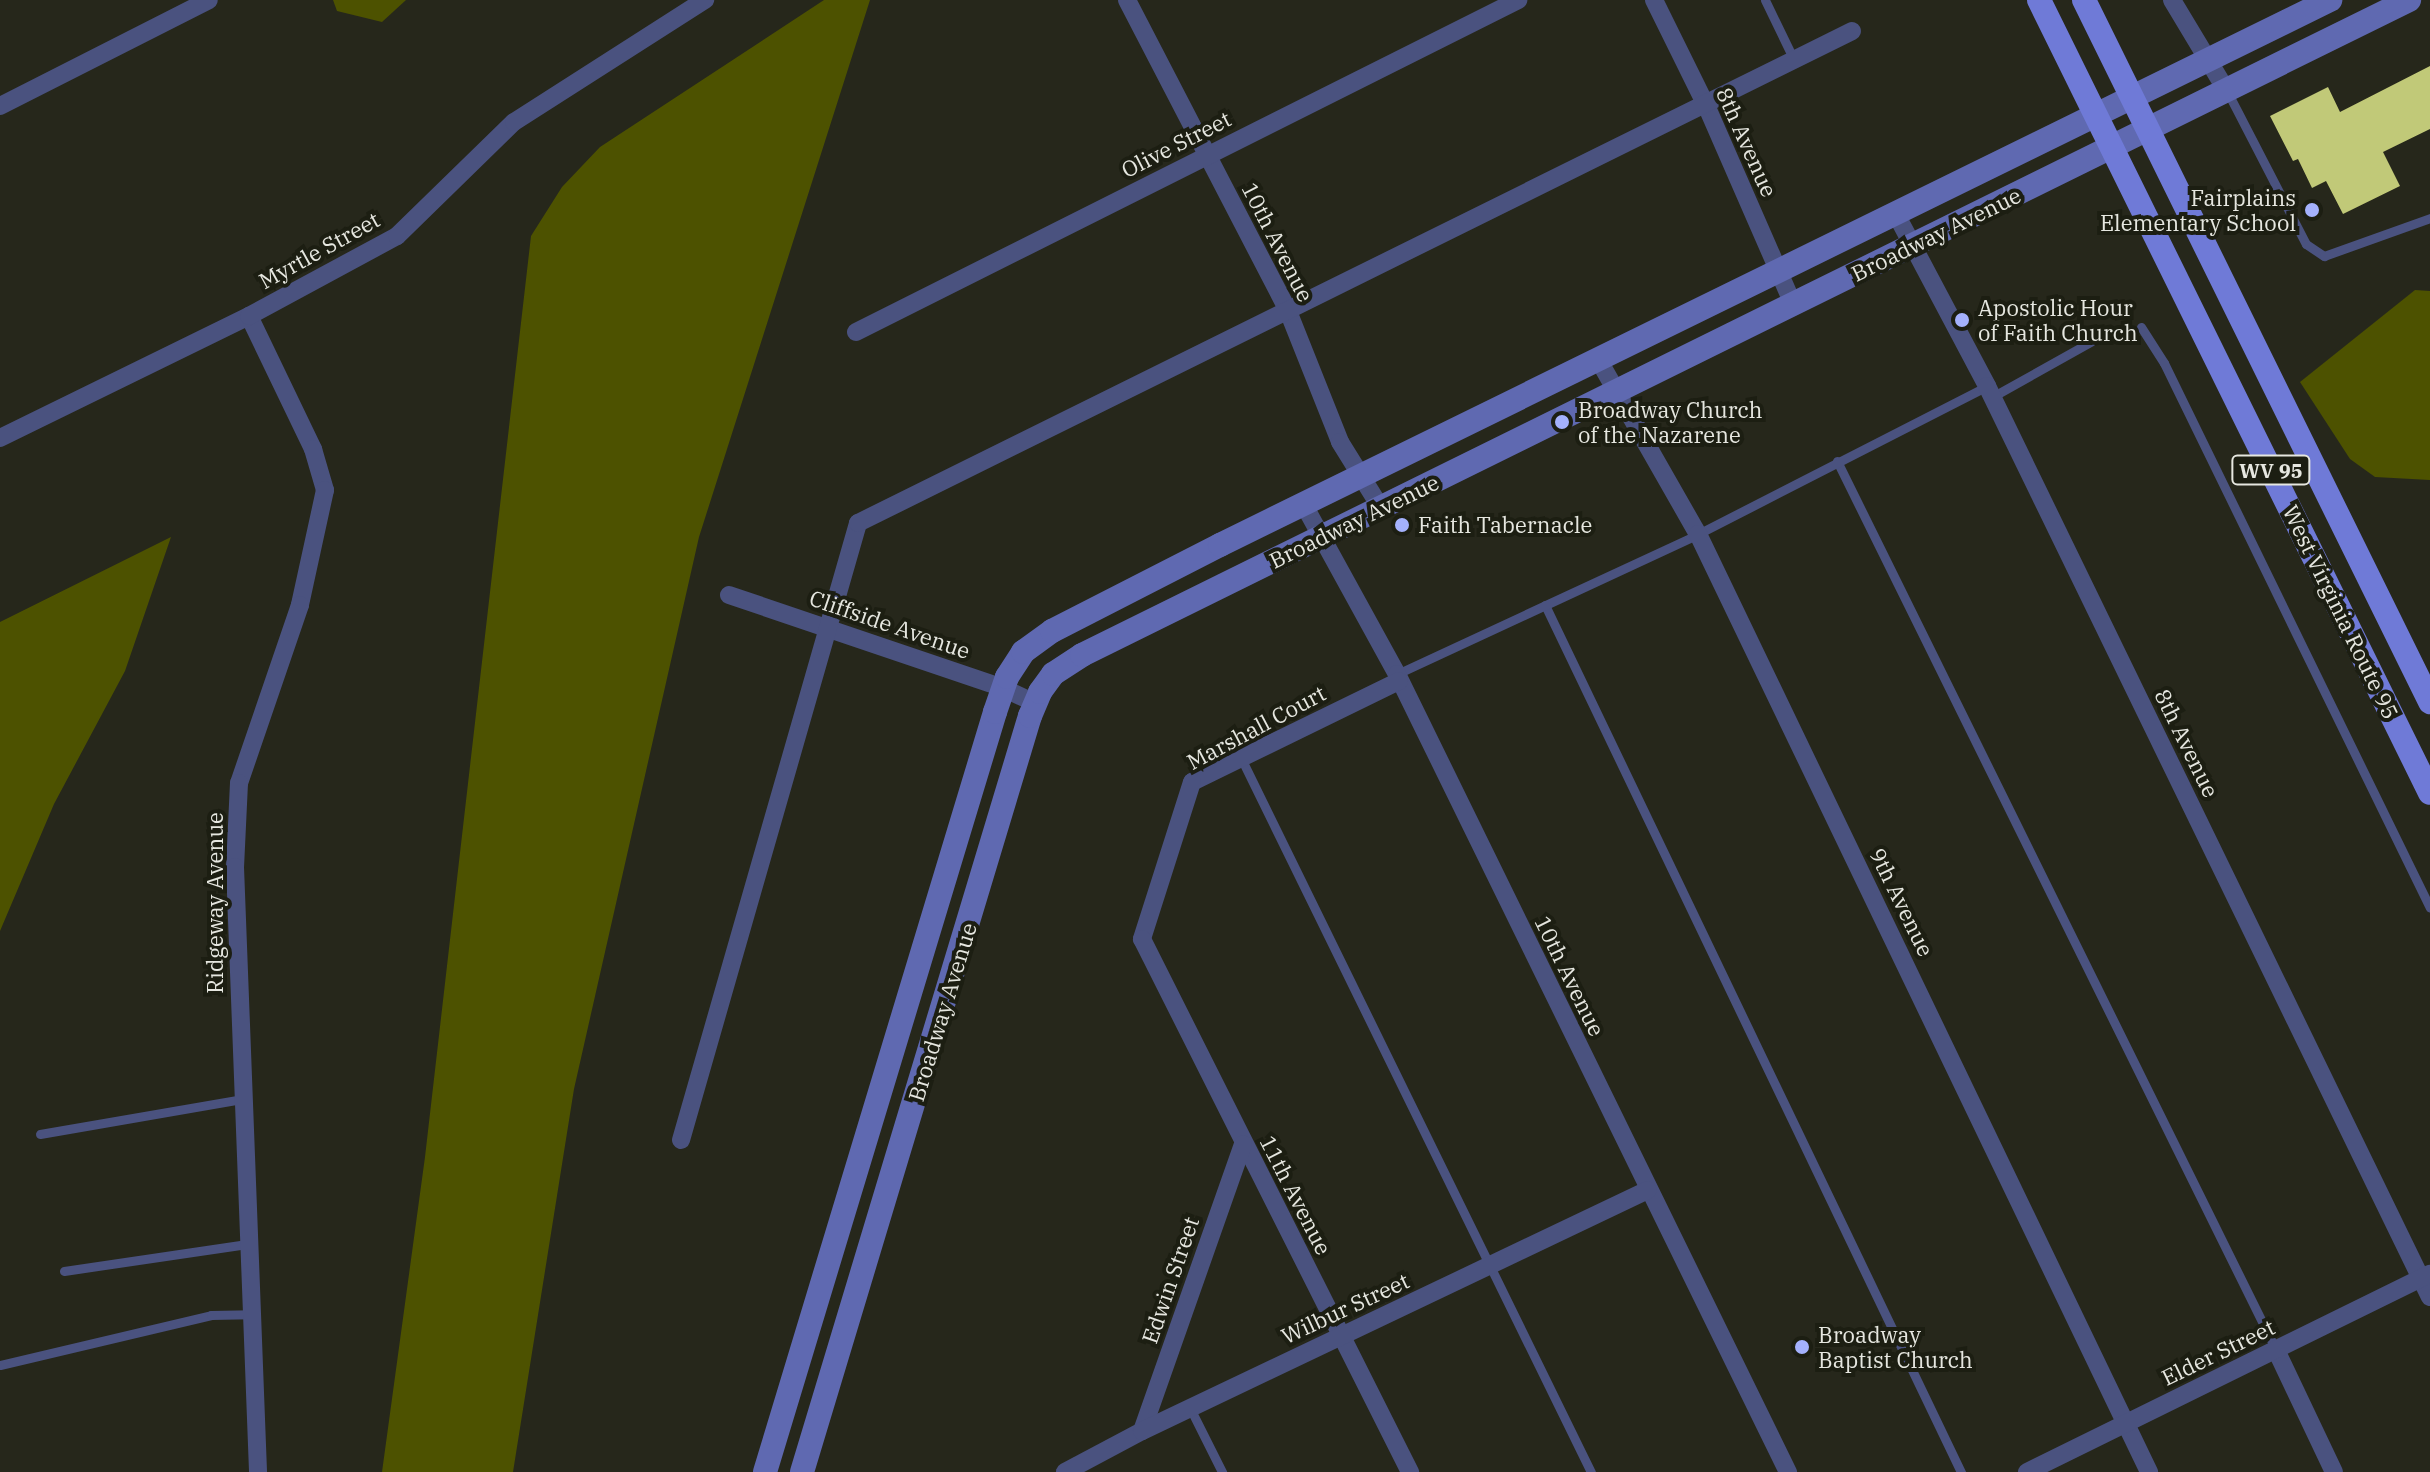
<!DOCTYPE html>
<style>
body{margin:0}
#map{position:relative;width:2430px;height:1472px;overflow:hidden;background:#26271b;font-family:"IBM Plex Serif",serif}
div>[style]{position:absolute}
.green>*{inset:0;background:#4d5200}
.building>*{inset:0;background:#c1c978}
.lane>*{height:9px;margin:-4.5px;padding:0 4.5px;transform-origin:4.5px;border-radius:4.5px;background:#4a527f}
.street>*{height:18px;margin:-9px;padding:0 9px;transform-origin:9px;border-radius:9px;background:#4a527f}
.secondary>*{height:24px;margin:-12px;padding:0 12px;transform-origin:12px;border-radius:12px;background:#5f69b1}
.primary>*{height:24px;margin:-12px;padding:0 12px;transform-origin:12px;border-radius:12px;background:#6f7ad7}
.dots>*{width:22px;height:22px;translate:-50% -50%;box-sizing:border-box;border:4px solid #1c1e12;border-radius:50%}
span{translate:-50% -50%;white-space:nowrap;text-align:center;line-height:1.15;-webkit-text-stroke:8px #1c1e12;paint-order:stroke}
.shield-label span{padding:2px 6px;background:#1c1e12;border:2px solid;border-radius:6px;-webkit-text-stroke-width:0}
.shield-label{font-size:20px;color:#e6e7e0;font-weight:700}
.street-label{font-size:22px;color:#e6e7e0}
.poi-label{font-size:22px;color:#e6e7e0}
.right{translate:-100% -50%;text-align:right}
.left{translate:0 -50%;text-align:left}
</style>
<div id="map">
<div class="green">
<div style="clip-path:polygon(333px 0,406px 0,382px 22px,337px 11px)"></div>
<div style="clip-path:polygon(824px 0,870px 0,699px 537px,574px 1089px,513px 1472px,382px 1472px,425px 1157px,531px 236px,562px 187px,600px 147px)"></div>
<div style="clip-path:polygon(2415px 290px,2430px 291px,2430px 480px,2375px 477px,2350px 459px,2300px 382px)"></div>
<div style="clip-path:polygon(171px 537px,125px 671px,54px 804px,0 931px,0 622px)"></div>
</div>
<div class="building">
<div style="clip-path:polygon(2430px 66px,2430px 129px,2383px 152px,2400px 186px,2343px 214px,2326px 181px,2312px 188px,2298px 159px,2293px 161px,2270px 116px,2328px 87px,2340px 112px)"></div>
</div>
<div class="lane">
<div style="left:1765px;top:0;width:67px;rotate:64.2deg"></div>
<div style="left:2228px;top:93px;width:170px;rotate:62.7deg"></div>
<div style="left:2306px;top:244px;width:22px;rotate:34deg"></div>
<div style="left:2324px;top:256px;width:113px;rotate:-19.7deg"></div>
<div style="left:2141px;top:327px;width:43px;rotate:57.4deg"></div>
<div style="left:2164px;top:363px;width:606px;rotate:63.98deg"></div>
<div style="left:1992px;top:397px;width:137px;rotate:-29.2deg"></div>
<div style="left:1837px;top:461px;width:991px;rotate:63.72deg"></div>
<div style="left:1545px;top:605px;width:962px;rotate:64.37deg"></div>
<div style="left:1397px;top:674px;width:332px;rotate:-24.9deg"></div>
<div style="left:1698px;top:534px;width:325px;rotate:-27.1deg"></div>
<div style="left:1241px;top:758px;width:795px;rotate:63.89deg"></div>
<div style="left:40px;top:1134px;width:206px;rotate:-9.8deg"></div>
<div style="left:64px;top:1271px;width:185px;rotate:-8.4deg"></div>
<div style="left:0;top:1365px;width:217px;rotate:-13.3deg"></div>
<div style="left:211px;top:1315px;width:39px;rotate:-1deg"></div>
<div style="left:1190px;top:1408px;width:72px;rotate:63.4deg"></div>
</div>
<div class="street">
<div style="left:1127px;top:0;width:350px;rotate:62.6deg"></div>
<div style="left:1288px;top:311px;width:141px;rotate:68.3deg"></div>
<div style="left:1340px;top:442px;width:78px;rotate:58.2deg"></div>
<div style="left:1654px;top:0;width:117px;rotate:63.7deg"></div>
<div style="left:1706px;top:105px;width:217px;rotate:66.4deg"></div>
<div style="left:2172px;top:0;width:105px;rotate:59deg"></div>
<div style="left:0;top:106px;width:234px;rotate:-26.9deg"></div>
<div style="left:1896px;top:214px;width:195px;rotate:62.1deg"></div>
<div style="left:1987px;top:386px;width:1013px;rotate:64.07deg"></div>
<div style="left:249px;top:316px;width:148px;rotate:64.3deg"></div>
<div style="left:313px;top:449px;width:43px;rotate:73.7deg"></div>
<div style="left:325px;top:490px;width:118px;rotate:102.3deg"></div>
<div style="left:300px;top:605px;width:188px;rotate:108.9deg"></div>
<div style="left:239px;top:783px;width:84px;rotate:92.7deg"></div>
<div style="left:235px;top:867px;width:605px;rotate:87.82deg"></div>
<div style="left:856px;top:332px;width:741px;rotate:-26.63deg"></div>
<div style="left:1598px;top:359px;width:202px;rotate:60.3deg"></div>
<div style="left:1698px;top:534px;width:1041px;rotate:64.32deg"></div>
<div style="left:0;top:438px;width:277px;rotate:-26.1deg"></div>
<div style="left:249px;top:316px;width:168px;rotate:-28.4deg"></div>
<div style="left:397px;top:236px;width:163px;rotate:-44.3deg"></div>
<div style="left:514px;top:122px;width:227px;rotate:-32.6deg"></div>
<div style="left:1304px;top:505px;width:193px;rotate:61.2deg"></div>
<div style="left:1397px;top:674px;width:889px;rotate:63.9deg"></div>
<div style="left:729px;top:595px;width:289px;rotate:18.7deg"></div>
<div style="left:1003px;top:688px;width:35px;rotate:25deg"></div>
<div style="left:1399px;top:681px;width:230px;rotate:154deg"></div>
<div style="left:1192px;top:782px;width:165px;rotate:107.7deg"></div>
<div style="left:1142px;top:939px;width:597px;rotate:63.31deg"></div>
<div style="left:681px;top:1140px;width:642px;rotate:-73.99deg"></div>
<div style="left:858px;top:523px;width:1109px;rotate:-26.33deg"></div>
<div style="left:2276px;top:1350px;width:135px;rotate:64.6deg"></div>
<div style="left:1142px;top:1431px;width:304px;rotate:-70.6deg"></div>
<div style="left:1065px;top:1472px;width:87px;rotate:-28deg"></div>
<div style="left:1142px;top:1431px;width:560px;rotate:-25.47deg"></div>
<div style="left:2027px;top:1472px;width:449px;rotate:-26.2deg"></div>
</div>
<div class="secondary">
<div style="left:765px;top:1472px;width:794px;rotate:-73.16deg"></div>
<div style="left:995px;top:712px;width:37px;rotate:-71deg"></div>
<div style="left:1007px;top:677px;width:30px;rotate:-57deg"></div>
<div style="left:1023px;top:652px;width:36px;rotate:-36deg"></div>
<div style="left:1052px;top:631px;width:189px;rotate:-27.1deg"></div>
<div style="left:1220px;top:545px;width:1237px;rotate:-26.15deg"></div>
<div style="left:802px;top:1472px;width:790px;rotate:-73.22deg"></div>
<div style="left:1030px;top:716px;width:26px;rotate:-67deg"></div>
<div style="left:1040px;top:692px;width:22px;rotate:-54deg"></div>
<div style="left:1053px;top:674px;width:35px;rotate:-33deg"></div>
<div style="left:1082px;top:655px;width:1480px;rotate:-26.27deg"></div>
</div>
<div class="primary">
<div style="left:2039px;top:0;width:884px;rotate:63.75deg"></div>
<div style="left:2084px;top:0;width:783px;rotate:63.76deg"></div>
</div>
<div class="dots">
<div style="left:2312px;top:210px;background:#a4b1fc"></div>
<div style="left:1962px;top:320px;background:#a4b1fc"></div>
<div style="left:1562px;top:422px;background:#a4b1fc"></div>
<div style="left:1402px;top:525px;background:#a4b1fc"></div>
<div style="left:1802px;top:1347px;background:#a4b1fc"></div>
</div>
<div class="shield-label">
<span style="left:2271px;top:470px">WV 95</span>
</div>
<div class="street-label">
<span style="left:1747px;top:142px;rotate:66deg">8th Avenue</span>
<span style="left:1176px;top:144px;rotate:-27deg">Olive Street</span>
<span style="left:1936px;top:234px;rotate:-26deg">Broadway Avenue</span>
<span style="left:1278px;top:242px;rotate:63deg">10th Avenue</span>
<span style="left:319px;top:250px;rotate:-29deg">Myrtle Street</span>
<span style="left:1354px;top:521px;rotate:-26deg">Broadway Avenue</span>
<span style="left:2341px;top:612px;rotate:64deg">West Virginia Route 95</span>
<span style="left:890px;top:624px;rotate:19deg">Cliffside Avenue</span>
<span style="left:1256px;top:727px;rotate:-28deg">Marshall Court</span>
<span style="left:2187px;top:743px;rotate:64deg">8th Avenue</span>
<span style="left:1902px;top:902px;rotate:64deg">9th Avenue</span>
<span style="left:215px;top:903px;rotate:-90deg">Ridgeway Avenue</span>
<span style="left:1570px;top:976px;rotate:64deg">10th Avenue</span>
<span style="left:942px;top:1012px;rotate:-73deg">Broadway Avenue</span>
<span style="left:1296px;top:1195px;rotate:63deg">11th Avenue</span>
<span style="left:1170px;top:1280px;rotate:-71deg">Edwin Street</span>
<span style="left:1345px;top:1308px;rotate:-25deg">Wilbur Street</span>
<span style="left:2218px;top:1352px;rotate:-26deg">Elder Street</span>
</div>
<div class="poi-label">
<span class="right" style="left:2296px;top:210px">Fairplains<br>Elementary School</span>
<span class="left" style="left:1978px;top:320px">Apostolic Hour<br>of Faith Church</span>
<span class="left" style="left:1578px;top:422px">Broadway Church<br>of the Nazarene</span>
<span class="left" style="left:1418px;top:525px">Faith Tabernacle</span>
<span class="left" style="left:1818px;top:1347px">Broadway<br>Baptist Church</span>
</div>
</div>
